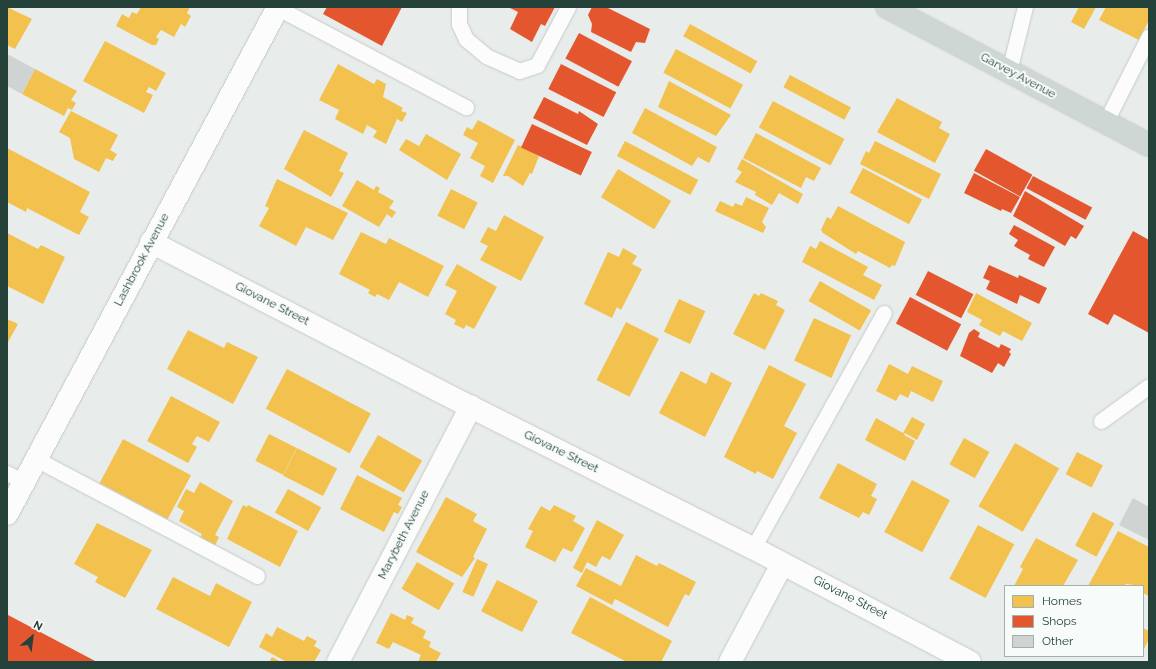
<!DOCTYPE html>
<style>
body{margin:0}
#map{position:relative;width:1156px;height:669px;overflow:hidden;background:#e8edeb;font-family:Raleway,sans-serif}
div>[style]{position:absolute}
.homes>*{inset:0;background:#f2c14e;transform-origin:0 0}
.shops>*{inset:0;background:#e4572e;transform-origin:0 0}
.building>*{inset:0;background:#cfd4d2}
.roads{filter:drop-shadow(0 0 1px #c5cac8) drop-shadow(0 0 1px #c5cac8)}
.service>*{height:15px;margin:-7.5px;padding:0 7.5px;transform-origin:7.5px;border-radius:7.5px;background:#fcfcfc}
.minor>*{height:22px;margin:-11px;padding:0 11px;transform-origin:11px;border-radius:11px;background:#fcfcfc}
.primary>*{height:22px;margin:-11px;padding:0 11px;transform-origin:11px;border-radius:11px;background:#cfd7d5}
span{translate:-50% -50%;white-space:nowrap;text-align:center;line-height:1.15;-webkit-text-stroke:4px #f7fbf9;paint-order:stroke}
.street-label{font-size:12px;color:#24423a}
.frame{position:absolute;inset:0;border:8px solid #24423a;pointer-events:none}
.legend{position:absolute;left:1004px;top:585px;width:140px;height:72px;box-sizing:border-box;background:#f7fbf9;border:1px solid #a3b1ad;margin:0;padding:5px 7px;list-style:none;font-size:12px;color:#24423a}
.legend li{display:flex;align-items:center;gap:8px;height:20px}
.legend b{width:20px;border:1px solid #a3b1ad}
.north{position:absolute;left:12px;top:617px;width:40px;height:40px;-webkit-text-stroke:3px #f7fbf9;paint-order:stroke;rotate:28deg;font-size:11px;font-weight:700;line-height:16px;text-align:center;color:#24423a}
.north::after{content:'';display:block;margin:auto;width:14px;height:18px;background:#24423a;clip-path:polygon(50% 0,100% 100%,50% 72%,0 100%)}
</style>
<div id="map">
<div class="homes">
<div style="clip-path:polygon(7px 7px,32px 19px,15px 49px,7px 45px)"></div>
<div style="clip-path:polygon(141px 7px,190px 7px,187px 13px,191px 16px,185px 27px,181px 24px,174px 37px,161px 30px,156px 37px,159px 39px,156px 45px,152px 45px,116px 26px,122px 14px,129px 18px,132px 12px,137px 14px)"></div>
<div style="clip-path:polygon(1079px 7px,1096px 7px,1084px 29px,1071px 22px)"></div>
<div style="clip-path:polygon(1106px 7px,1149px 7px,1149px 20px,1139px 40px,1099px 20px)"></div>
<div style="left:690px;top:24px;width:77px;height:14px;rotate:29deg"></div>
<div style="clip-path:polygon(105px 41px,166px 73px,156px 91px,149px 87px,146px 92px,153px 95px,144px 113px,83px 81px)"></div>
<div style="left:676px;top:49px;width:76px;height:27px;rotate:28deg"></div>
<div style="clip-path:polygon(338px 64px,374px 84px,377px 79px,386px 84px,383px 97px,403px 108px,401px 111px,407px 113px,402px 122px,397px 119px,386px 144px,373px 137px,377px 131px,367px 125px,363px 134px,335px 119px,339px 110px,319px 100px)"></div>
<div style="clip-path:polygon(35px 69px,77px 91px,71px 100px,76px 103px,72px 110px,68px 108px,64px 116px,22px 94px)"></div>
<div style="left:790px;top:75px;width:69px;height:14px;rotate:28deg"></div>
<div style="clip-path:polygon(669px 81px,731px 115px,716px 136px,658px 107px)"></div>
<div style="clip-path:polygon(897px 98px,942px 122px,939px 128px,950px 134px,935px 163px,877px 132px)"></div>
<div style="left:773px;top:101px;width:81px;height:30px;rotate:28deg"></div>
<div style="clip-path:polygon(645px 108px,717px 147px,709px 163px,698px 157px,692px 166px,632px 133px)"></div>
<div style="clip-path:polygon(71px 111px,118px 135px,110px 150px,117px 154px,113px 161px,106px 158px,99px 172px,74px 159px,70px 138px,59px 132px)"></div>
<div style="clip-path:polygon(478px 120px,515px 140px,493px 183px,480px 176px,485px 166px,470px 158px,478px 143px,463px 135px,467px 127px,472px 130px)"></div>
<div style="clip-path:polygon(304px 130px,348px 153px,339px 171px,344px 173px,331px 197px,284px 169px)"></div>
<div style="clip-path:polygon(756px 133px,821px 168px,814px 181px,806px 177px,801px 188px,743px 158px)"></div>
<div style="clip-path:polygon(426px 134px,461px 154px,447px 180px,399px 150px,406px 139px,419px 146px)"></div>
<div style="left:625px;top:141px;width:83px;height:17px;rotate:28deg"></div>
<div style="clip-path:polygon(875px 141px,941px 174px,929px 199px,860px 164px,866px 151px,869px 153px)"></div>
<div style="clip-path:polygon(518px 145px,539px 156px,532px 174px,530px 173px,523px 186px,508px 176px,503px 176px)"></div>
<div style="clip-path:polygon(7px 148px,90px 192px,80px 212px,89px 217px,79px 235px,27px 208px,26px 212px,7px 202px)"></div>
<div style="clip-path:polygon(742px 159px,803px 194px,798px 204px,779px 193px,772px 205px,755px 195px,756px 192px,735px 182px,742px 172px,737px 169px)"></div>
<div style="left:863px;top:168px;width:67px;height:28px;rotate:28deg"></div>
<div style="left:618px;top:169px;width:62px;height:33px;rotate:31deg"></div>
<div style="clip-path:polygon(277px 179px,348px 213px,333px 240px,306px 227px,296px 246px,259px 226px,269px 208px,265px 206px)"></div>
<div style="clip-path:polygon(357px 180px,374px 190px,376px 186px,380px 188px,378px 192px,394px 201px,389px 208px,396px 212px,392px 218px,387px 214px,379px 227px,342px 206px)"></div>
<div style="left:451px;top:189px;width:30px;height:30px;rotate:27deg"></div>
<div style="clip-path:polygon(746px 197px,769px 208px,762px 222px,766px 227px,763px 233px,715px 211px,720px 201px,733px 207px,735px 203px,742px 206px)"></div>
<div style="clip-path:polygon(838px 206px,905px 242px,895px 266px,892px 265px,890px 268px,858px 251px,856px 254px,823px 233px,821px 230px,827px 217px,831px 219px)"></div>
<div style="clip-path:polygon(504px 215px,544px 237px,521px 281px,480px 260px,488px 246px,480px 242px,488px 227px,496px 231px)"></div>
<div style="clip-path:polygon(361px 232px,386px 244px,389px 238px,444px 266px,428px 297px,399px 282px,389px 300px,377px 294px,375px 297px,368px 293px,370px 290px,339px 274px)"></div>
<div style="clip-path:polygon(7px 233px,38px 249px,41px 245px,65px 257px,43px 304px,7px 286px)"></div>
<div style="clip-path:polygon(820px 241px,868px 267px,863px 275px,882px 285px,874px 300px,802px 262px,810px 246px,816px 249px)"></div>
<div style="clip-path:polygon(623px 248px,637px 256px,632px 264px,642px 269px,621px 310px,617px 307px,612px 318px,584px 304px,608px 252px,619px 257px)"></div>
<div style="clip-path:polygon(457px 264px,497px 287px,474px 329px,466px 325px,464px 329px,454px 324px,456px 320px,445px 314px,457px 291px,445px 285px)"></div>
<div style="left:820px;top:281px;width:59px;height:23px;rotate:30deg"></div>
<div style="clip-path:polygon(754px 293px,759px 296px,761px 293px,778px 301px,776px 305px,785px 310px,765px 350px,733px 334px)"></div>
<div style="clip-path:polygon(976px 293px,1032px 323px,1022px 341px,1003px 331px,1000px 336px,979px 325px,982px 320px,967px 312px)"></div>
<div style="left:679px;top:299px;width:29px;height:36px;rotate:25deg"></div>
<div style="left:814px;top:318px;width:41px;height:47px;rotate:25deg"></div>
<div style="clip-path:polygon(7px 319px,18px 324px,7px 344px)"></div>
<div style="left:626px;top:322px;width:37px;height:65px;rotate:27deg"></div>
<div style="clip-path:polygon(188px 330px,224px 348px,227px 342px,258px 357px,233px 404px,167px 369px)"></div>
<div style="clip-path:polygon(889px 364px,908px 374px,912px 366px,943px 381px,933px 402px,911px 391px,908px 398px,900px 394px,896px 401px,876px 391px)"></div>
<div style="clip-path:polygon(769px 365px,806px 384px,784px 426px,797px 433px,773px 479px,757px 471px,756px 474px,724px 457px)"></div>
<div style="left:287px;top:369px;width:95px;height:45px;rotate:28deg"></div>
<div style="clip-path:polygon(681px 371px,706px 384px,711px 372px,732px 383px,705px 437px,659px 413px)"></div>
<div style="clip-path:polygon(171px 396px,220px 422px,209px 442px,197px 436px,192px 444px,197px 447px,188px 463px,147px 441px)"></div>
<div style="clip-path:polygon(912px 417px,925px 424px,917px 440px,905px 433px,904px 435px,915px 441px,905px 461px,865px 440px,876px 418px,903px 433px)"></div>
<div style="left:269px;top:434px;width:31px;height:30px;rotate:27deg"></div>
<div style="left:378px;top:435px;width:51px;height:37px;rotate:30deg"></div>
<div style="left:964px;top:438px;width:29px;height:30px;rotate:29deg"></div>
<div style="left:123px;top:439px;width:77px;height:50px;rotate:28deg"></div>
<div style="left:1015px;top:443px;width:51px;height:73px;rotate:30deg"></div>
<div style="left:297px;top:448px;width:45px;height:31px;rotate:27deg"></div>
<div style="left:1077px;top:452px;width:29px;height:25px;rotate:27deg"></div>
<div style="clip-path:polygon(838px 463px,877px 484px,871px 496px,877px 499px,869px 515px,863px 512px,859px 518px,819px 498px)"></div>
<div style="clip-path:polygon(357px 475px,402px 498px,398px 505px,402px 507px,398px 514px,394px 512px,384px 532px,340px 509px)"></div>
<div style="left:912px;top:480px;width:43px;height:59px;rotate:28deg"></div>
<div style="clip-path:polygon(200px 482px,233px 501px,215px 535px,219px 537px,213px 550px,198px 542px,202px 534px,179px 521px,184px 511px,177px 507px,186px 489px,194px 493px)"></div>
<div style="left:288px;top:489px;width:38px;height:27px;rotate:29deg"></div>
<div style="clip-path:polygon(446px 497px,477px 514px,473px 521px,487px 529px,473px 557px,475px 558px,462px 577px,416px 552px)"></div>
<div style="clip-path:polygon(243px 505px,247px 507px,248px 505px,298px 531px,280px 567px,227px 539px)"></div>
<div style="clip-path:polygon(554px 505px,576px 516px,573px 521px,585px 528px,572px 552px,563px 548px,555px 562px,525px 547px,533px 531px,528px 529px,541px 506px,550px 511px)"></div>
<div style="left:1093px;top:512px;width:24px;height:38px;rotate:28deg"></div>
<div style="clip-path:polygon(597px 520px,624px 535px,610px 560px,602px 556px,596px 567px,587px 562px,582px 573px,573px 568px)"></div>
<div style="clip-path:polygon(97px 523px,152px 550px,125px 598px,95px 582px,98px 577px,74px 564px)"></div>
<div style="left:978px;top:525px;width:41px;height:61px;rotate:28deg"></div>
<div style="clip-path:polygon(1118px 531px,1149px 547px,1149px 596px,1143px 593px,1143px 586px,1126px 584px,1124px 586px,1088px 586px)"></div>
<div style="clip-path:polygon(1036px 538px,1078px 560px,1063px 586px,1014px 586px,1023px 569px,1020px 567px)"></div>
<div style="clip-path:polygon(636px 555px,657px 566px,659px 563px,696px 582px,689px 596px,685px 594px,668px 627px,615px 599px,612px 605px,576px 586px,586px 568px,621px 586px)"></div>
<div style="left:477px;top:559px;width:12px;height:36px;rotate:24deg"></div>
<div style="left:417px;top:562px;width:43px;height:31px;rotate:30deg"></div>
<div style="clip-path:polygon(173px 577px,210px 596px,216px 583px,252px 602px,229px 647px,156px 609px)"></div>
<div style="left:497px;top:580px;width:46px;height:35px;rotate:27deg"></div>
<div style="clip-path:polygon(590px 597px,672px 641px,661px 662px,627px 662px,571px 633px)"></div>
<div style="clip-path:polygon(391px 613px,405px 620px,407px 615px,414px 618px,411px 623px,426px 631px,423px 638px,431px 642px,429px 647px,441px 653px,436px 662px,418px 662px,421px 655px,393px 642px,389px 649px,376px 643px)"></div>
<div style="clip-path:polygon(277px 627px,304px 641px,307px 636px,317px 641px,314px 646px,321px 650px,314px 662px,287px 662px,259px 647px,266px 633px,272px 637px)"></div>
<div style="clip-path:polygon(1143px 628px,1149px 631px,1149px 639px,1143px 651px)"></div>
<div style="clip-path:polygon(272px 657px,281px 662px,269px 662px)"></div>
</div>
<div class="shops">
<div style="clip-path:polygon(327px 7px,402px 7px,382px 46px,323px 14px)"></div>
<div style="clip-path:polygon(508px 7px,555px 7px,545px 26px,541px 24px,532px 42px,510px 29px,518px 12px)"></div>
<div style="clip-path:polygon(592px 7px,606px 7px,650px 29px,645px 43px,636px 42px,631px 52px,591px 32px,592px 24px,588px 15px)"></div>
<div style="left:579px;top:33px;width:60px;height:29px;rotate:28deg"></div>
<div style="left:561px;top:64px;width:62px;height:28px;rotate:27deg"></div>
<div style="clip-path:polygon(544px 97px,578px 114px,579px 111px,598px 124px,587px 145px,533px 118px)"></div>
<div style="left:532px;top:124px;width:66px;height:26px;rotate:25deg"></div>
<div style="left:986px;top:149px;width:53px;height:25px;rotate:29deg"></div>
<div style="clip-path:polygon(974px 173px,1020px 197px,1011px 213px,1002px 209px,1001px 211px,964px 193px)"></div>
<div style="left:1033px;top:176px;width:67px;height:14px;rotate:28deg"></div>
<div style="clip-path:polygon(1025px 191px,1084px 226px,1076px 239px,1071px 236px,1065px 246px,1013px 216px)"></div>
<div style="clip-path:polygon(1014px 225px,1055px 247px,1044px 267px,1028px 259px,1030px 255px,1014px 246px,1018px 240px,1009px 234px)"></div>
<div style="clip-path:polygon(1133px 231px,1149px 240px,1149px 333px,1114px 314px,1108px 325px,1088px 314px)"></div>
<div style="clip-path:polygon(989px 265px,1018px 278px,1019px 275px,1047px 288px,1039px 304px,1020px 295px,1017px 304px,986px 289px,990px 281px,983px 278px)"></div>
<div style="left:928px;top:271px;width:51px;height:27px;rotate:27deg"></div>
<div style="left:910px;top:297px;width:58px;height:30px;rotate:28deg"></div>
<div style="clip-path:polygon(974px 329px,980px 333px,978px 337px,999px 348px,1001px 344px,1011px 349px,1009px 352px,1011px 354px,1004px 367px,998px 363px,992px 373px,960px 356px,969px 333px)"></div>
<div style="clip-path:polygon(8px 615px,97px 662px,7px 662px)"></div>
</div>
<div class="building">
<div style="clip-path:polygon(7px 54px,35px 69px,22px 94px,7px 86px)"></div>
<div style="clip-path:polygon(1133px 498px,1149px 507px,1149px 540px,1119px 525px)"></div>
</div>
<div class="roads">
<div class="service">
<div style="left:276px;top:7px;width:215px;rotate:27.8deg"></div>
<div style="left:459px;top:7px;width:17px;rotate:90deg"></div>
<div style="left:459px;top:24px;width:17px;rotate:65deg"></div>
<div style="left:466px;top:39px;width:26px;rotate:40deg"></div>
<div style="left:486px;top:56px;width:36px;rotate:24deg"></div>
<div style="left:519px;top:71px;width:19px;rotate:-18deg"></div>
<div style="left:537px;top:65px;width:66px;rotate:-61.9deg"></div>
<div style="left:1009px;top:71px;width:66px;rotate:-76deg"></div>
<div style="left:1105px;top:123px;width:97px;rotate:-63.2deg"></div>
<div style="left:1101px;top:421px;width:59px;rotate:-36.1deg"></div>
<div style="left:36px;top:459px;width:250px;rotate:27.9deg"></div>
<div style="left:7px;top:473px;width:19px;rotate:28deg"></div>
<div style="left:753px;top:548px;width:269px;rotate:-60.9deg"></div>
</div>
<div class="minor">
<div style="left:151px;top:242px;width:360px;rotate:27.3deg"></div>
<div style="left:471px;top:407px;width:315px;rotate:26.6deg"></div>
<div style="left:753px;top:548px;width:245px;rotate:27.7deg"></div>
<div style="left:7px;top:514px;width:575px;rotate:-61.87deg"></div>
<div style="left:338px;top:662px;width:288px;rotate:-62.5deg"></div>
<div style="left:730px;top:662px;width:111px;rotate:-62deg"></div>
</div>
<div class="primary">
<div style="left:887px;top:7px;width:296px;rotate:27.8deg"></div>
</div>
</div>
<div class="street-label">
<span style="left:1018px;top:76px;rotate:28deg">Garvey Avenue</span>
<span style="left:142px;top:260px;rotate:-62deg">Lashbrook Avenue</span>
<span style="left:272px;top:304px;rotate:27deg">Giovane Street</span>
<span style="left:561px;top:452px;rotate:26deg">Giovane Street</span>
<span style="left:404px;top:535px;rotate:-63deg">Marybeth Avenue</span>
<span style="left:850px;top:598px;rotate:27deg">Giovane Street</span>
</div>
<div class="frame"></div>
<ul class="legend">
<li><b style="height:11px;background:#f2c14e"></b>Homes</li>
<li><b style="height:11px;background:#e4572e"></b>Shops</li>
<li><b style="height:11px;background:#cfd4d2"></b>Other</li>
</ul>
<div class="north">N</div>
</div>
